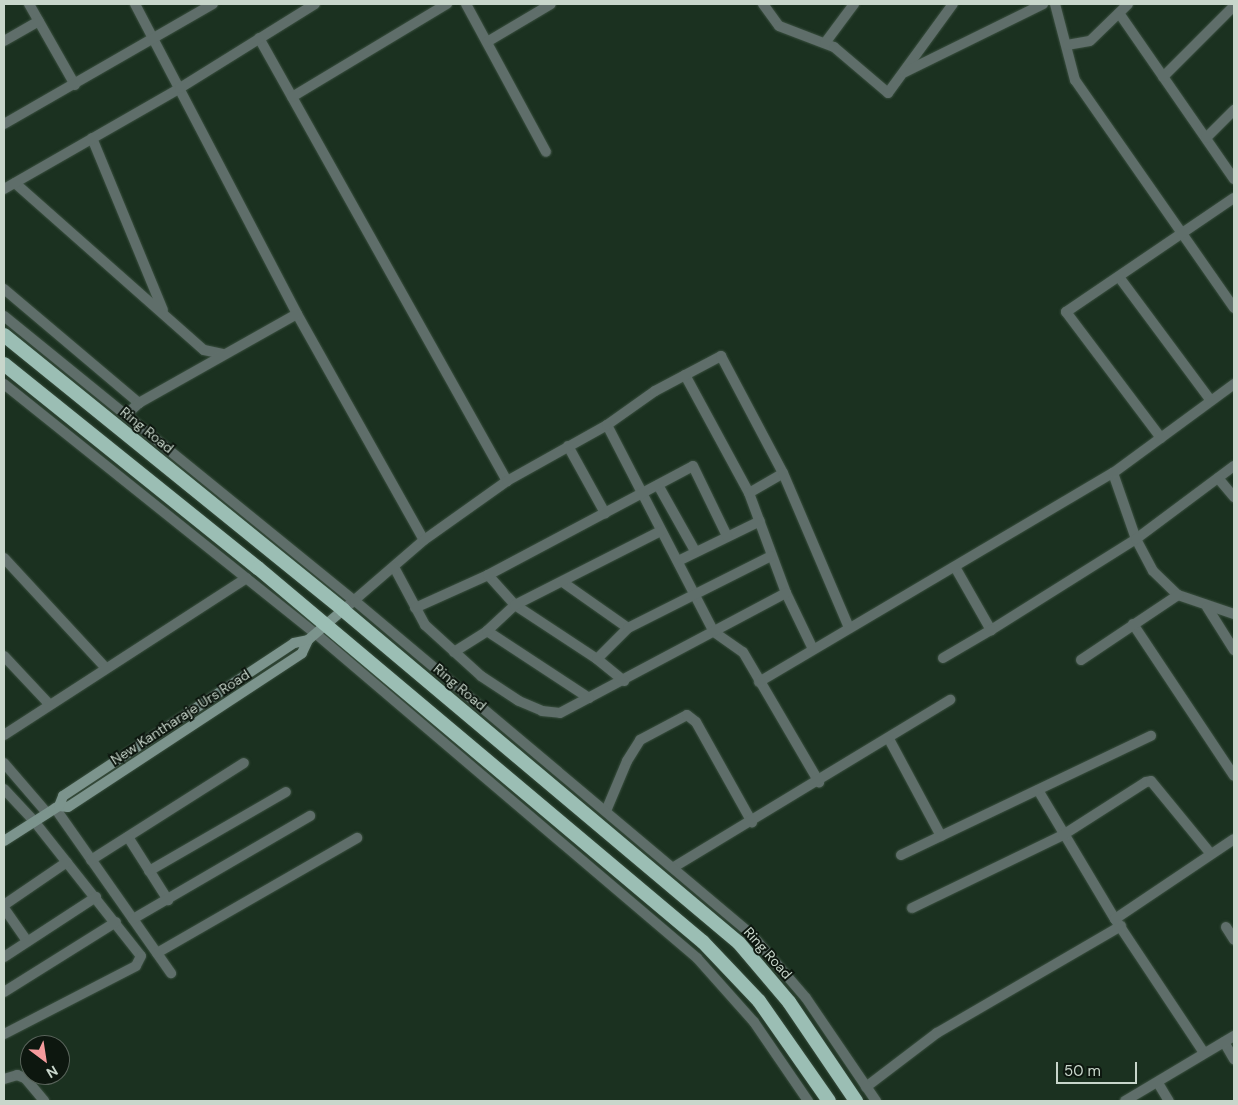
<!DOCTYPE html>
<style>
body{margin:0}
#map{position:relative;width:1238px;height:1105px;overflow:hidden;background:#1b3120;font-family:"DM Sans",sans-serif}
div>[style]{position:absolute}
.roads{filter:drop-shadow(0 0 1px #3a4f3f) drop-shadow(0 0 1px #3a4f3f)}
.minor>*{height:10px;margin:-5px;padding:0 5px;transform-origin:5px;border-radius:5px;background:#5f6e6a}
.tertiary>*{height:10px;margin:-5px;padding:0 5px;transform-origin:5px;border-radius:5px;background:#5f6e6a}
.secondary>*{height:10px;margin:-5px;padding:0 5px;transform-origin:5px;border-radius:5px;background:#7c948d}
.trunk>*{height:14px;margin:-7px;padding:0 7px;transform-origin:7px;border-radius:7px;background:#9bbeb4}
span{translate:-50% -50%;white-space:nowrap;text-align:center;line-height:1.15;-webkit-text-stroke:4px #0d170f;paint-order:stroke}
.street-label{font-size:14px;color:#c8d6cb}
.frame{position:absolute;inset:0;border:5px solid #c8d6cb;pointer-events:none}
.north{position:absolute;left:20px;top:1035px;width:50px;height:50px;box-sizing:border-box;background:#0d170f;border:1px solid #58635a;border-radius:50%;rotate:149deg;font-size:14px;font-weight:700;line-height:20px;text-align:center;color:#c8d6cb}
.north::after{content:'';display:block;margin:auto;width:18px;height:22px;background:#f59b9d;clip-path:polygon(50% 0,100% 100%,50% 72%,0 100%)}
.scale{position:absolute;left:1056px;top:1062px;width:81px;height:22px;box-sizing:border-box;border:2px solid #c8d6cb;border-top:0;padding-left:6px;font-size:15px;line-height:18px;white-space:nowrap;color:#c8d6cb;-webkit-text-stroke:4px #0d170f;paint-order:stroke}
</style>
<div id="map">
<div class="roads">
<div class="minor">
<div style="left:29px;top:4px;width:93px;rotate:60.4deg"></div>
<div style="left:135px;top:4px;width:350px;rotate:62.4deg"></div>
<div style="left:297px;top:314px;width:259px;rotate:60.7deg"></div>
<div style="left:424px;top:540px;width:107px;rotate:139.2deg"></div>
<div style="left:466px;top:4px;width:168px;rotate:61.6deg"></div>
<div style="left:763px;top:4px;width:27px;rotate:54deg"></div>
<div style="left:779px;top:26px;width:59px;rotate:20.9deg"></div>
<div style="left:834px;top:47px;width:71px;rotate:40.4deg"></div>
<div style="left:888px;top:93px;width:110px;rotate:-53.9deg"></div>
<div style="left:1055px;top:4px;width:79px;rotate:75.3deg"></div>
<div style="left:1075px;top:80px;width:278px;rotate:55.1deg"></div>
<div style="left:1119px;top:13px;width:202px;rotate:55.3deg"></div>
<div style="left:259px;top:38px;width:508px;rotate:60.76deg"></div>
<div style="left:4px;top:41px;width:40px;rotate:-29.7deg"></div>
<div style="left:487px;top:42px;width:74px;rotate:-30.7deg"></div>
<div style="left:825px;top:43px;width:49px;rotate:-53.4deg"></div>
<div style="left:1067px;top:45px;width:23px;rotate:-10deg"></div>
<div style="left:1090px;top:41px;width:53px;rotate:-44.2deg"></div>
<div style="left:905px;top:72px;width:154px;rotate:-26.2deg"></div>
<div style="left:1163px;top:77px;width:100px;rotate:-45deg"></div>
<div style="left:292px;top:97px;width:181px;rotate:-31deg"></div>
<div style="left:4px;top:124px;width:241px;rotate:-29.9deg"></div>
<div style="left:92px;top:138px;width:186px;rotate:67.6deg"></div>
<div style="left:1206px;top:138px;width:40px;rotate:-45deg"></div>
<div style="left:15px;top:183px;width:252px;rotate:41.5deg"></div>
<div style="left:204px;top:350px;width:19px;rotate:12deg"></div>
<div style="left:4px;top:189px;width:203px;rotate:-29.8deg"></div>
<div style="left:180px;top:88px;width:159px;rotate:-31.9deg"></div>
<div style="left:1119px;top:277px;width:154px;rotate:53.4deg"></div>
<div style="left:4px;top:289px;width:177px;rotate:40.2deg"></div>
<div style="left:685px;top:375px;width:134px;rotate:61.5deg"></div>
<div style="left:749px;top:493px;width:107px;rotate:69.7deg"></div>
<div style="left:786px;top:593px;width:62px;rotate:64.3deg"></div>
<div style="left:126px;top:415px;width:18px;rotate:-43deg"></div>
<div style="left:139px;top:403px;width:181px;rotate:-29.4deg"></div>
<div style="left:607px;top:425px;width:233px;rotate:62.7deg"></div>
<div style="left:714px;top:632px;width:35px;rotate:35deg"></div>
<div style="left:743px;top:652px;width:151px;rotate:59.7deg"></div>
<div style="left:1161px;top:438px;width:158px;rotate:-127deg"></div>
<div style="left:1066px;top:312px;width:203px;rotate:-34.2deg"></div>
<div style="left:568px;top:446px;width:77px;rotate:61.1deg"></div>
<div style="left:1113px;top:473px;width:70px;rotate:70.8deg"></div>
<div style="left:1136px;top:539px;width:36px;rotate:62deg"></div>
<div style="left:1153px;top:571px;width:35px;rotate:44deg"></div>
<div style="left:1178px;top:595px;width:59px;rotate:18.7deg"></div>
<div style="left:1218px;top:478px;width:25px;rotate:50deg"></div>
<div style="left:658px;top:485px;width:76px;rotate:60.7deg"></div>
<div style="left:749px;top:493px;width:39px;rotate:-30deg"></div>
<div style="left:424px;top:540px;width:102px;rotate:-35.4deg"></div>
<div style="left:507px;top:481px;width:115px;rotate:-29.2deg"></div>
<div style="left:607px;top:425px;width:59px;rotate:-35.3deg"></div>
<div style="left:655px;top:391px;width:75px;rotate:-27.9deg"></div>
<div style="left:721px;top:356px;width:132px;rotate:62.1deg"></div>
<div style="left:783px;top:473px;width:168px;rotate:66.9deg"></div>
<div style="left:4px;top:558px;width:150px;rotate:47.2deg"></div>
<div style="left:678px;top:561px;width:91px;rotate:-26deg"></div>
<div style="left:394px;top:567px;width:66px;rotate:61.9deg"></div>
<div style="left:425px;top:625px;width:76px;rotate:42.3deg"></div>
<div style="left:481px;top:676px;width:45px;rotate:33.3deg"></div>
<div style="left:519px;top:701px;width:25px;rotate:23deg"></div>
<div style="left:542px;top:711px;width:18px;rotate:6deg"></div>
<div style="left:560px;top:713px;width:256px;rotate:-28deg"></div>
<div style="left:955px;top:567px;width:73px;rotate:60.3deg"></div>
<div style="left:991px;top:630px;width:171px;rotate:-32.1deg"></div>
<div style="left:1136px;top:539px;width:122px;rotate:-36.7deg"></div>
<div style="left:488px;top:575px;width:40px;rotate:48deg"></div>
<div style="left:515px;top:605px;width:98px;rotate:33.4deg"></div>
<div style="left:597px;top:659px;width:35px;rotate:39deg"></div>
<div style="left:564px;top:583px;width:78px;rotate:35.1deg"></div>
<div style="left:1207px;top:607px;width:51px;rotate:57.9deg"></div>
<div style="left:415px;top:608px;width:80px;rotate:-24.3deg"></div>
<div style="left:488px;top:575px;width:232px;rotate:-28deg"></div>
<div style="left:693px;top:466px;width:78px;rotate:64.1deg"></div>
<div style="left:1133px;top:624px;width:182px;rotate:56.4deg"></div>
<div style="left:487px;top:631px;width:122px;rotate:33.3deg"></div>
<div style="left:454px;top:652px;width:39px;rotate:-32deg"></div>
<div style="left:487px;top:631px;width:38px;rotate:-43deg"></div>
<div style="left:515px;top:605px;width:164px;rotate:-26.9deg"></div>
<div style="left:4px;top:656px;width:67px;rotate:46.8deg"></div>
<div style="left:943px;top:658px;width:56px;rotate:-30.3deg"></div>
<div style="left:597px;top:659px;width:44px;rotate:-45deg"></div>
<div style="left:628px;top:628px;width:160px;rotate:-26.7deg"></div>
<div style="left:1081px;top:660px;width:117px;rotate:-33.8deg"></div>
<div style="left:759px;top:682px;width:411px;rotate:-30.6deg"></div>
<div style="left:1113px;top:473px;width:150px;rotate:-36.3deg"></div>
<div style="left:4px;top:735px;width:289px;rotate:-32.9deg"></div>
<div style="left:889px;top:739px;width:110px;rotate:61.8deg"></div>
<div style="left:4px;top:763px;width:66px;rotate:49.3deg"></div>
<div style="left:4px;top:789px;width:44px;rotate:46.8deg"></div>
<div style="left:34px;top:821px;width:172px;rotate:51.6deg"></div>
<div style="left:141px;top:956px;width:11px;rotate:117deg"></div>
<div style="left:136px;top:966px;width:148px;rotate:152.7deg"></div>
<div style="left:1038px;top:790px;width:150px;rotate:59.2deg"></div>
<div style="left:1115px;top:919px;width:161px;rotate:56.4deg"></div>
<div style="left:55px;top:808px;width:202px;rotate:54.9deg"></div>
<div style="left:606px;top:811px;width:54px;rotate:-67.2deg"></div>
<div style="left:627px;top:761px;width:25px;rotate:-58deg"></div>
<div style="left:640px;top:740px;width:53px;rotate:-28deg"></div>
<div style="left:687px;top:715px;width:11px;rotate:38deg"></div>
<div style="left:696px;top:722px;width:115px;rotate:60.8deg"></div>
<div style="left:128px;top:837px;width:75px;rotate:57.6deg"></div>
<div style="left:901px;top:855px;width:277px;rotate:-25.5deg"></div>
<div style="left:91px;top:860px;width:181px;rotate:-32.4deg"></div>
<div style="left:674px;top:867px;width:323px;rotate:-31.2deg"></div>
<div style="left:149px;top:871px;width:158px;rotate:-30deg"></div>
<div style="left:4px;top:905px;width:76px;rotate:-34.3deg"></div>
<div style="left:4px;top:908px;width:40px;rotate:55.1deg"></div>
<div style="left:912px;top:908px;width:168px;rotate:-25.8deg"></div>
<div style="left:1063px;top:835px;width:98px;rotate:-32.6deg"></div>
<div style="left:1146px;top:782px;width:5px;rotate:-11deg"></div>
<div style="left:1151px;top:781px;width:94px;rotate:50.6deg"></div>
<div style="left:133px;top:919px;width:205px;rotate:-30.2deg"></div>
<div style="left:1115px;top:919px;width:143px;rotate:-33.9deg"></div>
<div style="left:1226px;top:927px;width:15px;rotate:58deg"></div>
<div style="left:157px;top:953px;width:231px;rotate:-29.9deg"></div>
<div style="left:4px;top:957px;width:110px;rotate:-33.1deg"></div>
<div style="left:4px;top:992px;width:132px;rotate:-32deg"></div>
<div style="left:1224px;top:1042px;width:20px;rotate:60deg"></div>
<div style="left:4px;top:1079px;width:14px;rotate:-17deg"></div>
<div style="left:17px;top:1075px;width:9px;rotate:21deg"></div>
<div style="left:25px;top:1078px;width:30px;rotate:50deg"></div>
<div style="left:1158px;top:1083px;width:21px;rotate:59deg"></div>
<div style="left:866px;top:1087px;width:89px;rotate:-37.3deg"></div>
<div style="left:937px;top:1033px;width:213px;rotate:-30.2deg"></div>
<div style="left:1125px;top:1101px;width:127px;rotate:-30.8deg"></div>
</div>
<div class="tertiary">
<div style="left:4px;top:316px;width:452px;rotate:39.1deg"></div>
<div style="left:355px;top:601px;width:517px;rotate:40.06deg"></div>
<div style="left:751px;top:934px;width:84px;rotate:49.3deg"></div>
<div style="left:806px;top:998px;width:125px;rotate:55.8deg"></div>
<div style="left:4px;top:384px;width:398px;rotate:38.7deg"></div>
<div style="left:315px;top:633px;width:502px;rotate:40.39deg"></div>
<div style="left:697px;top:958px;width:86px;rotate:48.3deg"></div>
<div style="left:754px;top:1022px;width:96px;rotate:55.6deg"></div>
</div>
<div class="secondary">
<div style="left:59px;top:806px;width:9px;rotate:6deg"></div>
<div style="left:68px;top:807px;width:280px;rotate:-33.3deg"></div>
<div style="left:302px;top:653px;width:14px;rotate:-65deg"></div>
<div style="left:308px;top:640px;width:46px;rotate:-40.6deg"></div>
<div style="left:4px;top:841px;width:65px;rotate:-32.5deg"></div>
<div style="left:59px;top:806px;width:11px;rotate:-68deg"></div>
<div style="left:63px;top:796px;width:277px;rotate:-33.5deg"></div>
<div style="left:294px;top:643px;width:14px;rotate:-12deg"></div>
</div>
<div class="trunk">
<div style="left:4px;top:335px;width:437px;rotate:39deg"></div>
<div style="left:343px;top:610px;width:517px;rotate:40.06deg"></div>
<div style="left:739px;top:943px;width:77px;rotate:49.7deg"></div>
<div style="left:789px;top:1002px;width:120px;rotate:55.9deg"></div>
<div style="left:4px;top:364px;width:326px;rotate:38.8deg"></div>
<div style="left:258px;top:568px;width:581px;rotate:40.05deg"></div>
<div style="left:703px;top:942px;width:81px;rotate:46.5deg"></div>
<div style="left:759px;top:1001px;width:122px;rotate:55deg"></div>
</div>
</div>
<div class="street-label">
<span style="left:147px;top:430px;rotate:39deg">Ring Road</span>
<span style="left:460px;top:687px;rotate:40deg">Ring Road</span>
<span style="left:180px;top:717px;rotate:-33deg">New Kantharaje Urs Road</span>
<span style="left:768px;top:953px;rotate:48deg">Ring Road</span>
</div>
<div class="frame"></div>
<div class="north">N</div>
<div class="scale">50 m</div>
</div>
